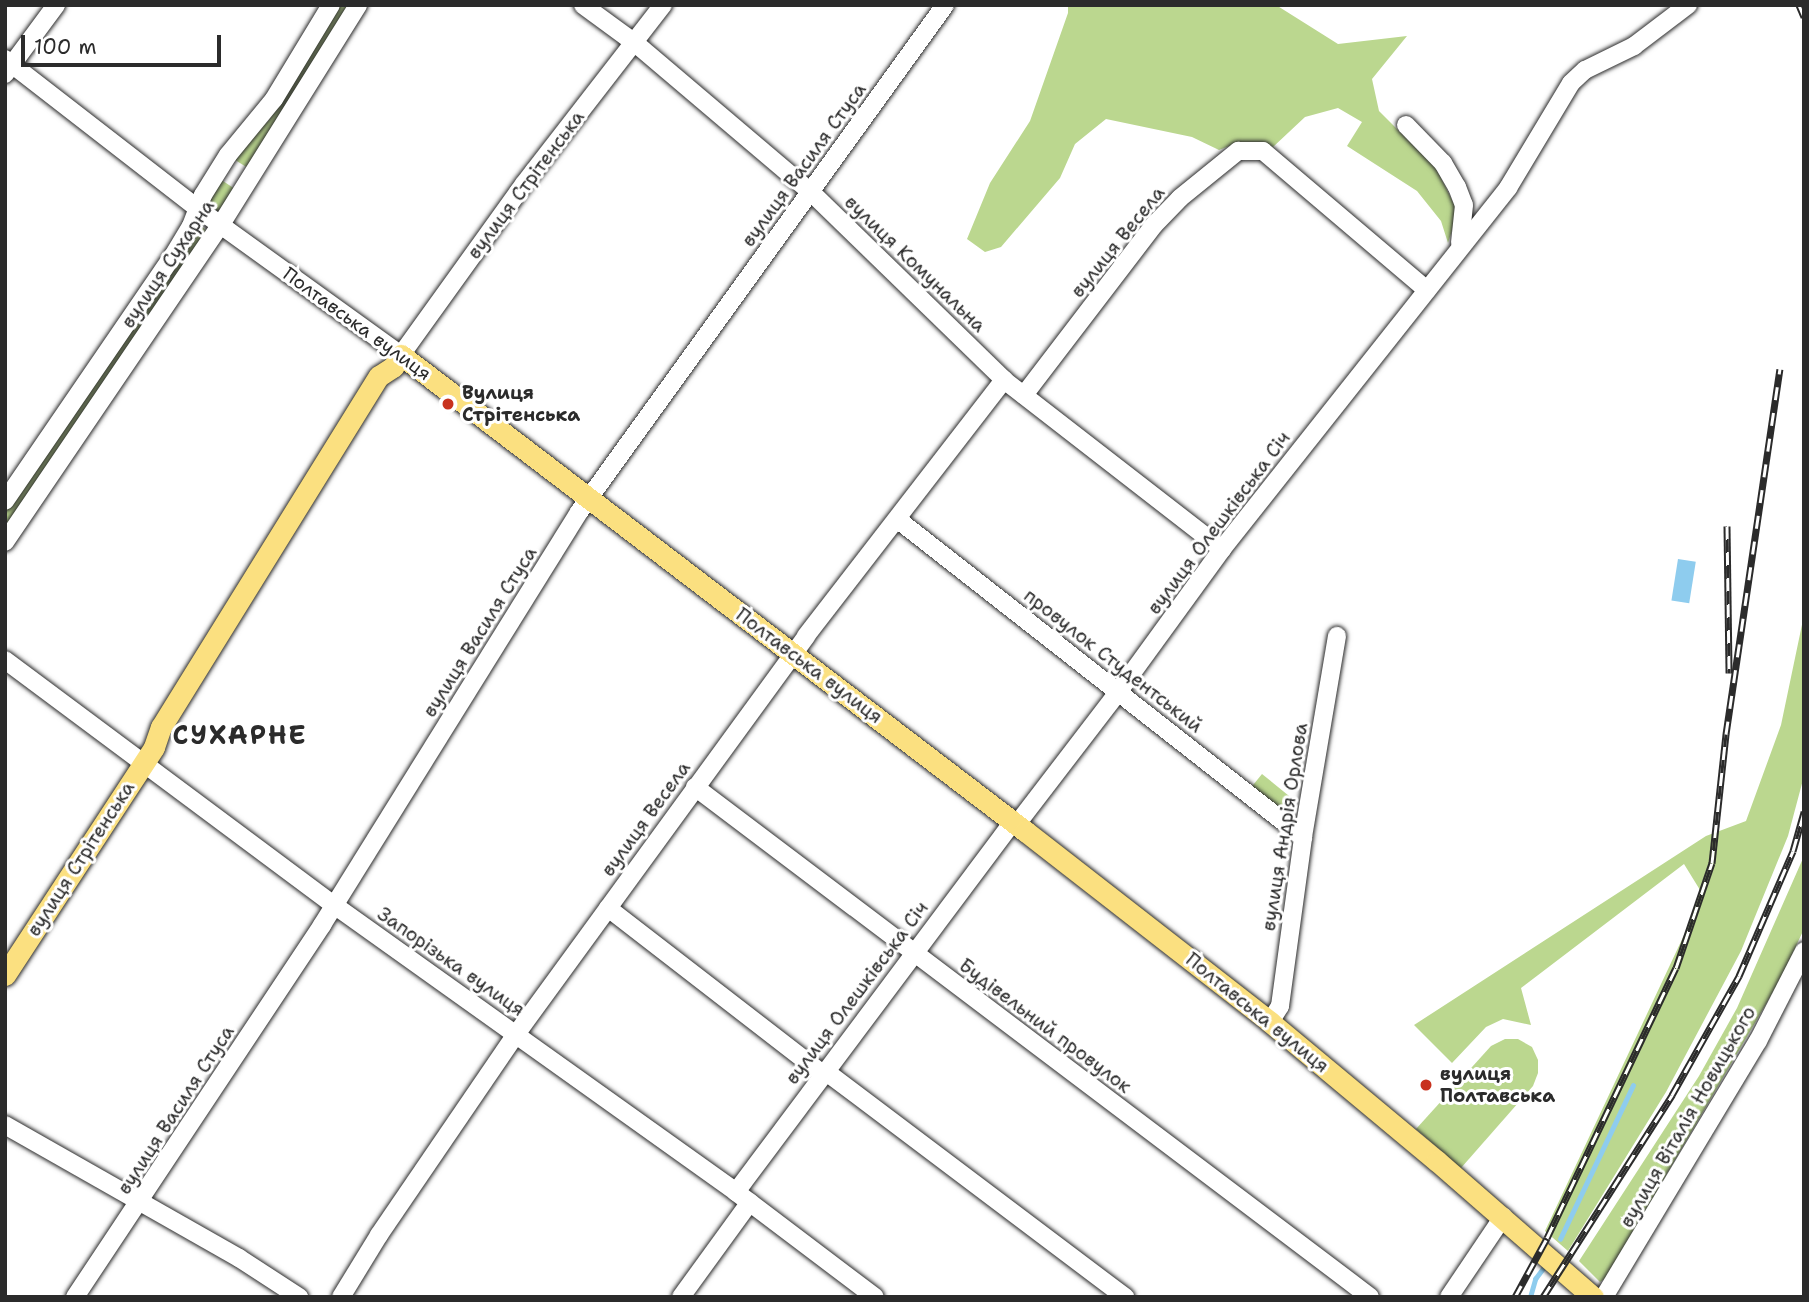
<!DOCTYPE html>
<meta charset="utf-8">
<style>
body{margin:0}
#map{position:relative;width:1809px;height:1302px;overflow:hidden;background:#fff;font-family:"Shantell Sans",sans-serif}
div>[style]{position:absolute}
.green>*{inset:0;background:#bbd78f;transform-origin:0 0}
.water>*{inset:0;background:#8eccee;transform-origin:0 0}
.stream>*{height:4.5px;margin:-2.25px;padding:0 2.25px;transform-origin:2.25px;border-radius:2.25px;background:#8eccee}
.roads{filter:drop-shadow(0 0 2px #2b2b2b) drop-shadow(0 0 2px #2b2b2b)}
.minor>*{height:18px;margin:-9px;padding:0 9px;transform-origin:9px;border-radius:9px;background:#fff}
.major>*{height:21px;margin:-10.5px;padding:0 10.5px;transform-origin:10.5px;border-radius:10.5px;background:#fbe080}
.rail>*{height:7px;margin-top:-3.5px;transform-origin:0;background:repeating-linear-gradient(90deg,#fff 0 13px,#2b2b2b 0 26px);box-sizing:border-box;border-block:2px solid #2b2b2b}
.dots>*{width:19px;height:19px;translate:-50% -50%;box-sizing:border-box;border:4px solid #fff;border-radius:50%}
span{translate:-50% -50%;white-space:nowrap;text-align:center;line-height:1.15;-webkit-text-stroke:6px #fff;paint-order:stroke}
.street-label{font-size:19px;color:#2b2b2b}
.poi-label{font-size:19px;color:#2b2b2b;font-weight:700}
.left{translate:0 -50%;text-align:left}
.district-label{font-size:26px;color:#2b2b2b;font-weight:700;letter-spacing:2px}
.frame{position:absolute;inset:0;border:7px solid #2b2b2b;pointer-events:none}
.scale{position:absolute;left:21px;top:35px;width:200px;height:32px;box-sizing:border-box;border:4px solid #2b2b2b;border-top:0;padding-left:9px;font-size:21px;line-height:24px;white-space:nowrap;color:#2b2b2b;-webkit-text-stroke:5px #fff;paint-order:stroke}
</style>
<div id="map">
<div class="green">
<div style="clip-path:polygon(338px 5px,351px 5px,251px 170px,232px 158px,269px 120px)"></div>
<div style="clip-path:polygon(1068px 5px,1276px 5px,1338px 44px,1407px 36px,1372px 79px,1379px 111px,1436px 168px,1458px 212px,1448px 243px,1441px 221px,1417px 191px,1347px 146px,1362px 122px,1338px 108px,1305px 117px,1273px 147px,1254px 142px,1237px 143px,1219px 150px,1192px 137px,1106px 119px,1075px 144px,1060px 178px,1001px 247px,985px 252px,967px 239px,990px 183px,1030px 121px,1068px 13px)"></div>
<div style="clip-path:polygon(220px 179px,238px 191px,222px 210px,217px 211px,208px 201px)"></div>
<div style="clip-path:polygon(203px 227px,206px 231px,204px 236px,5px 529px,5px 509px,198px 228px)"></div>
<div style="clip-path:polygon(1804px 615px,1804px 776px,1788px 836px,1741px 951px,1666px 1092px,1568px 1251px,1545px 1231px,1685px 933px,1700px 890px,1684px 864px,1521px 988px,1531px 1025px,1503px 1019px,1486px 1027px,1452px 1063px,1414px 1025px,1706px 836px,1746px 821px,1781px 725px)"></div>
<div style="left:1262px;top:774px;width:44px;height:18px;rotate:39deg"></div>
<div style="clip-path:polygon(1804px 856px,1804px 929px,1780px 980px,1606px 1278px,1600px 1282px,1579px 1261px,1699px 1076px,1737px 1008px)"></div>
<div style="clip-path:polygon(1505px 1039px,1518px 1039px,1532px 1047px,1538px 1060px,1538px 1073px,1533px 1086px,1461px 1168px,1416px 1129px,1491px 1046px)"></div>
</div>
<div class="water">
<div style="left:1678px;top:559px;width:18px;height:42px;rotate:9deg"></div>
</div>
<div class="stream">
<div style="left:1560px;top:1239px;width:170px;rotate:-64.6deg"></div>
<div style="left:1530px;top:1297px;width:19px;rotate:-74deg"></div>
<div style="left:1535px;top:1279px;width:15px;rotate:-53deg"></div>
</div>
<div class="roads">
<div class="minor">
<div style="left:583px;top:5px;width:64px;rotate:36.2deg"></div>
<div style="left:635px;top:43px;width:232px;rotate:40.3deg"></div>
<div style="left:812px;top:193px;width:268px;rotate:44.2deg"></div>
<div style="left:1004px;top:380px;width:276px;rotate:37.8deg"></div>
<div style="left:5px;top:59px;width:243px;rotate:37.8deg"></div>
<div style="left:197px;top:208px;width:251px;rotate:35.8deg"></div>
<div style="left:401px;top:355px;width:211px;rotate:-54.3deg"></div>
<div style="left:524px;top:184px;width:227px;rotate:-52.2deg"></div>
<div style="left:5px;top:74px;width:86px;rotate:-53.5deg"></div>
<div style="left:1406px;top:125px;width:53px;rotate:45.8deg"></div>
<div style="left:1443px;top:163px;width:28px;rotate:60deg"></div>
<div style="left:1457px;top:187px;width:19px;rotate:69deg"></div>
<div style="left:1464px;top:205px;width:38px;rotate:96deg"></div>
<div style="left:1024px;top:395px;width:214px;rotate:-52.6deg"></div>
<div style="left:1154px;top:225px;width:37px;rotate:-46deg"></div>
<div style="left:1180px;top:198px;width:75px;rotate:-39deg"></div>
<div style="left:1238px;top:151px;width:25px"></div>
<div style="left:1263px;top:151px;width:215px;rotate:40.3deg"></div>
<div style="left:5px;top:501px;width:297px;rotate:-55.6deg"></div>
<div style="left:173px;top:256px;width:35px;rotate:-59deg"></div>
<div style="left:191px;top:226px;width:33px;rotate:-69deg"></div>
<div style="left:203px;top:195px;width:47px;rotate:-58deg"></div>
<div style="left:228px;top:155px;width:72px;rotate:-50.6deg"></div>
<div style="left:274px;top:99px;width:110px;rotate:-58.8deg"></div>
<div style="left:897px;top:519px;width:516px;rotate:38.07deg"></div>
<div style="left:5px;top:542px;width:382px;rotate:-55.8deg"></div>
<div style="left:220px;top:226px;width:261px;rotate:-58deg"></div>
<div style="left:5px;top:660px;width:410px;rotate:36.7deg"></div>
<div style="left:334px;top:905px;width:494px;rotate:35.5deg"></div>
<div style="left:736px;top:1192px;width:174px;rotate:37.1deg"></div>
<div style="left:695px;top:787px;width:846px;rotate:37.07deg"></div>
<div style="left:1017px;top:824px;width:168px;rotate:-52.5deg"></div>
<div style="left:1119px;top:691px;width:175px;rotate:-54deg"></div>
<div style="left:1222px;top:549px;width:461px;rotate:-51.6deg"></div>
<div style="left:1508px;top:188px;width:122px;rotate:-59deg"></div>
<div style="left:1571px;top:83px;width:19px;rotate:-43deg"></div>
<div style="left:1585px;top:70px;width:55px;rotate:-26.1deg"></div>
<div style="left:1634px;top:46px;width:68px;rotate:-37.2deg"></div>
<div style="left:608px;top:908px;width:272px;rotate:37.7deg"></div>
<div style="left:1270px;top:1022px;width:19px;rotate:-58deg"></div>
<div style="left:1280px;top:1006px;width:171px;rotate:-82.2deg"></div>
<div style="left:1303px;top:837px;width:204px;rotate:-80.4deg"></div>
<div style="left:825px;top:1071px;width:376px;rotate:37deg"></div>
<div style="left:5px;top:1125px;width:269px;rotate:29.6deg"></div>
<div style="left:239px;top:1258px;width:72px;rotate:33deg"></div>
<div style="left:736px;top:1192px;width:462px;rotate:-53.2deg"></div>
<div style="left:75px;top:1297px;width:447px;rotate:-56.4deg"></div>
<div style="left:322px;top:925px;width:486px;rotate:-58.1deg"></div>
<div style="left:579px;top:512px;width:625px;rotate:-54.17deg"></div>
<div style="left:341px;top:1297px;width:73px;rotate:-58.5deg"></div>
<div style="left:379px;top:1235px;width:245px;rotate:-55.7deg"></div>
<div style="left:517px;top:1033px;width:491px;rotate:-53.9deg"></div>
<div style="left:806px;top:636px;width:324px;rotate:-52.3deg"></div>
<div style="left:681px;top:1297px;width:117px;rotate:-54deg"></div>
<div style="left:1449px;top:1297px;width:97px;rotate:-56deg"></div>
<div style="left:1604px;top:1297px;width:299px;rotate:-59deg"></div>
<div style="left:1758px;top:1041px;width:101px;rotate:-62.9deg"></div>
</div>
<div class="major">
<div style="left:5px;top:975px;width:272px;rotate:-56.8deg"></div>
<div style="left:154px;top:747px;width:21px;rotate:-71deg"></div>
<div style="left:161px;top:727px;width:413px;rotate:-58.2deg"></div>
<div style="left:379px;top:376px;width:17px;rotate:-33deg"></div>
<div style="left:393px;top:367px;width:14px;rotate:-56deg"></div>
<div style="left:401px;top:355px;width:785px;rotate:37.34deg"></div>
<div style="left:1025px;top:831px;width:311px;rotate:37.9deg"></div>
<div style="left:1270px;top:1022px;width:217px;rotate:39.8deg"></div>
<div style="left:1437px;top:1161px;width:207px;rotate:41.1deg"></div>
</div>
</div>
<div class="rail">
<div style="left:1799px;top:5px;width:13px;rotate:67deg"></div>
<div style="left:1727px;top:526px;width:147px;rotate:89.2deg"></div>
<div style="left:1515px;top:1297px;width:67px;rotate:-61.5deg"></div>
<div style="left:1547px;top:1238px;width:299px;rotate:-64.5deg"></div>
<div style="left:1676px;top:968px;width:111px;rotate:-71.1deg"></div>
<div style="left:1712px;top:863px;width:130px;rotate:-83.8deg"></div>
<div style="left:1726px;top:734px;width:369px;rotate:-81.6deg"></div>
<div style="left:1543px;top:1297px;width:240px;rotate:-57.4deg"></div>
<div style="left:1672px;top:1095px;width:137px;rotate:-60.6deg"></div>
<div style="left:1739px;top:976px;width:136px;rotate:-66.6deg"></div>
<div style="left:1793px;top:851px;width:41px;rotate:-74.2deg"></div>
</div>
<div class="dots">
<div style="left:448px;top:404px;background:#c8321e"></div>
<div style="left:1426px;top:1085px;background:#c8321e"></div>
</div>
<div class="street-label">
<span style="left:804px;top:165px;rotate:-54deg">вулиця Василя Стуса</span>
<span style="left:526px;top:185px;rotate:-53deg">вулиця Стрітенська</span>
<span style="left:1118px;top:242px;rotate:-51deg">вулиця Весела</span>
<span style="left:168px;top:264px;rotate:-56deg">вулиця Сухарна</span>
<span style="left:915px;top:264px;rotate:44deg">вулиця Комунальна</span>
<span style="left:357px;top:324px;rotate:36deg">Полтавська вулиця</span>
<span style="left:1219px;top:523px;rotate:-53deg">вулиця Олешківська Січ</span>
<span style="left:480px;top:632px;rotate:-58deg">вулиця Василя Стуса</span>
<span style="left:1113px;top:661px;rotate:38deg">провулок Студентський</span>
<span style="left:809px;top:666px;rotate:37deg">Полтавська вулиця</span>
<span style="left:646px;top:819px;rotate:-54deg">вулиця Весела</span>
<span style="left:1285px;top:827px;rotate:-81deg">вулиця Андрія Орлова</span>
<span style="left:81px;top:859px;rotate:-57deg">вулиця Стрітенська</span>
<span style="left:451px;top:962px;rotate:35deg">Запорізька вулиця</span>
<span style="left:857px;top:993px;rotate:-53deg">вулиця Олешківська Січ</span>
<span style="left:1257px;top:1013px;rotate:39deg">Полтавська вулиця</span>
<span style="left:1045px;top:1026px;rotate:37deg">Будівельний провулок</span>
<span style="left:176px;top:1110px;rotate:-57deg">вулиця Василя Стуса</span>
<span style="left:1688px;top:1117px;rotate:-60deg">вулиця Віталія Новицького</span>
</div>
<div class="poi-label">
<span class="left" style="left:462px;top:404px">Вулиця<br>Стрітенська</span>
<span class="left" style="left:1440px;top:1085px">вулиця<br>Полтавська</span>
</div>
<div class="district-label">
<span style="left:240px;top:735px">СУХАРНЕ</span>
</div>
<div class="frame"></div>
<div class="scale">100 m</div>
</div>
